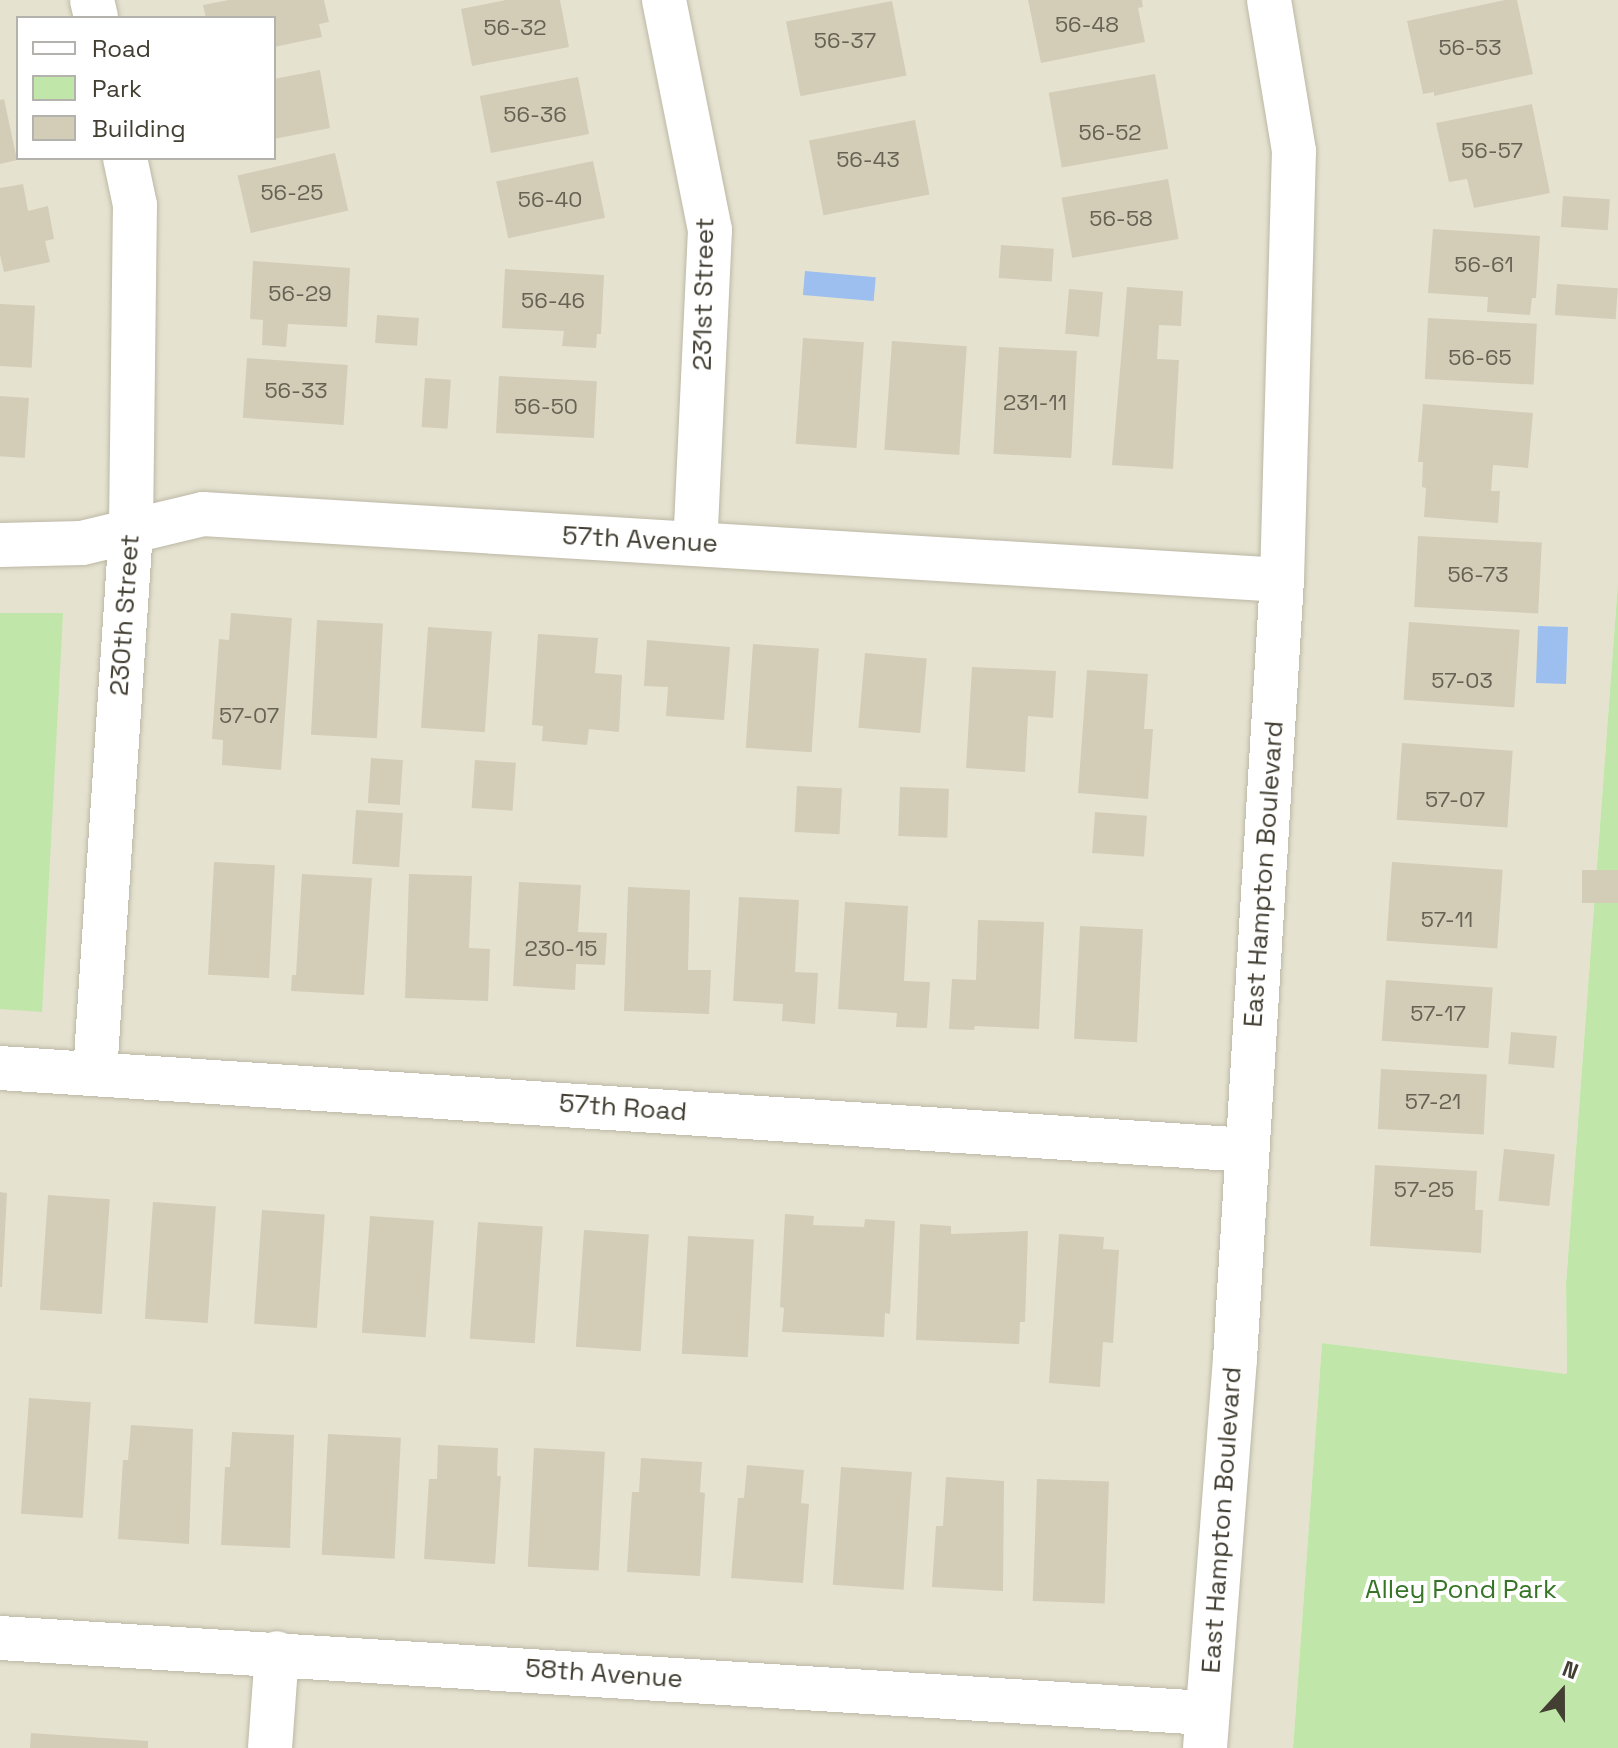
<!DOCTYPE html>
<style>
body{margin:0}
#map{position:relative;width:1618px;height:1748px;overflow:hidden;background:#f1efe2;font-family:"Space Grotesk",sans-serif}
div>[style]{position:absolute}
.residential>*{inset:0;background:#e5e2d0}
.green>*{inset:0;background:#c0e7a9}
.water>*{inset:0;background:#9cbff0;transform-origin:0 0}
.building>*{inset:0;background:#d3cdb7;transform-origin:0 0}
.roads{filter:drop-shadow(0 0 2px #bdb8a5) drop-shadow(0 0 2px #bdb8a5)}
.minor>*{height:44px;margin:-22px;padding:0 22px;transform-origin:22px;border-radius:22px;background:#fff}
span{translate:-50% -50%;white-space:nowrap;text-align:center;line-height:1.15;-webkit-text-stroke:8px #fff;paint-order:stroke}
.number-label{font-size:22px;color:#676254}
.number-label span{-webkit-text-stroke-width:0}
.street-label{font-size:26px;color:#433f33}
.park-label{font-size:26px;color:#367426}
.legend{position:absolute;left:16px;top:16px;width:260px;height:144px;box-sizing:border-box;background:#fff;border:2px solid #b4b2ad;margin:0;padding:10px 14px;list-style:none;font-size:24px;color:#433f33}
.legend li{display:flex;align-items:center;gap:16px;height:40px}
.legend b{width:40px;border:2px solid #b4b2ad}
.north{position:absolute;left:1522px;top:1652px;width:80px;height:80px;-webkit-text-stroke:6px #fff;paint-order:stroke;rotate:21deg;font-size:22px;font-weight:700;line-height:32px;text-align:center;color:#433f33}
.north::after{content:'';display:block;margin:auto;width:28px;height:36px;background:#433f33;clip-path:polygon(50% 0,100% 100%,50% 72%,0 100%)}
</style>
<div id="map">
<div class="residential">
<div style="clip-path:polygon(evenodd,0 0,1618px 0,1618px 582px,1566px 1284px,1567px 1374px,1322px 1343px,1293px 1748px,0 1748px,0 0,18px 18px,274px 18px,274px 158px,18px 158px,18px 18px)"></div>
</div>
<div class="green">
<div style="clip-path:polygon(1618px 582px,1618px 1748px,1293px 1748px,1322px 1343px,1567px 1374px,1566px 1284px)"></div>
<div style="clip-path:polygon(0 613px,63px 613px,42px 1012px,0 1009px)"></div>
</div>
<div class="water">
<div style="left:805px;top:271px;width:71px;height:24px;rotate:5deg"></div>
<div style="left:1538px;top:626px;width:30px;height:57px;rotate:2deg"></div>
</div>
<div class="building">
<div style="clip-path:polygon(229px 0,324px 0,329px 22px,319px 24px,322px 37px,274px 47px,274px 18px,206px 18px,203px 5px)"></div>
<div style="clip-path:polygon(506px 0,560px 0,569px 47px,472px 66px,461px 9px)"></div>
<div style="clip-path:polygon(1028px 0,1142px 0,1143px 7px,1138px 8px,1145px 42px,1041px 63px)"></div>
<div style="clip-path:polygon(1505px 0,1517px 0,1533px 74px,1434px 96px,1434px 92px,1423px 94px,1407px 21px)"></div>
<div style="left:892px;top:1px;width:76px;height:108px;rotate:79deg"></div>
<div style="clip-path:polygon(320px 70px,330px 128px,274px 139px,274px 79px)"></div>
<div style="left:1155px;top:74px;width:76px;height:108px;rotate:80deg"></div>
<div style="left:578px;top:77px;width:58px;height:100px;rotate:79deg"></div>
<div style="clip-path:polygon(4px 99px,17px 160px,0 164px,0 100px)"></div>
<div style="clip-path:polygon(1532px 104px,1550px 193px,1474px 208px,1467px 179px,1449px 182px,1436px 123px)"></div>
<div style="left:915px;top:120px;width:76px;height:108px;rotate:79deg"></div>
<div style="left:335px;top:153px;width:59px;height:100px;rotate:77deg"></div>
<div style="left:593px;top:161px;width:58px;height:99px;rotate:78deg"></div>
<div style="left:1168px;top:179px;width:61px;height:108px;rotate:80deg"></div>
<div style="clip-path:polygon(23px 184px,28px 211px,48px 206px,54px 239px,45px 241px,50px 262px,4px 272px,0 255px,0 188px)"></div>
<div style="left:1563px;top:196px;width:47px;height:31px;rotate:4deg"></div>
<div style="clip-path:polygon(1433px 229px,1540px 236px,1536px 298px,1532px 298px,1530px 315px,1487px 312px,1488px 297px,1428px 293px)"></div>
<div style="left:1001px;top:245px;width:53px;height:33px;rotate:4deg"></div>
<div style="clip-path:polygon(253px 261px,350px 268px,347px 327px,288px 324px,286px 347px,262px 345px,263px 320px,250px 319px)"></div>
<div style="clip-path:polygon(505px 269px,604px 275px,601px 334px,597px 334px,596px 348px,562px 346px,564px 331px,502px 328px)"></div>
<div style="left:1557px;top:284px;width:61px;height:31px;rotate:4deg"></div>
<div style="clip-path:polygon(1127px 287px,1183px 291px,1181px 326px,1159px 325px,1157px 359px,1179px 360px,1173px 469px,1112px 465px)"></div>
<div style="left:1069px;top:289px;width:34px;height:45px;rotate:5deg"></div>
<div style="left:0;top:304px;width:35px;height:62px;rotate:3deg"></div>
<div style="left:377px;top:315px;width:42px;height:28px;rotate:4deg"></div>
<div style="left:1428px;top:318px;width:109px;height:61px;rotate:3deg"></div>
<div style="left:803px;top:338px;width:61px;height:106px;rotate:4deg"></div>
<div style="left:892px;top:341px;width:75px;height:109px;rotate:4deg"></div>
<div style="left:999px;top:347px;width:78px;height:107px;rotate:3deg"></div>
<div style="left:247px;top:358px;width:101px;height:60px;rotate:4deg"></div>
<div style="left:499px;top:376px;width:98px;height:57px;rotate:3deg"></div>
<div style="left:425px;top:378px;width:26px;height:49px;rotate:4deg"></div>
<div style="left:0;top:396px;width:29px;height:60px;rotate:4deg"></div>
<div style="clip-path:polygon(1423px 404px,1533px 413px,1528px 468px,1493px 465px,1491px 491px,1500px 491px,1498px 523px,1424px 517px,1426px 488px,1422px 487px,1423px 462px,1418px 462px)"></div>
<div style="left:1418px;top:536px;width:124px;height:71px;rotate:3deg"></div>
<div style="clip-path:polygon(231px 613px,292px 618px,281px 770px,222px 765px,223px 740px,212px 739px,219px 639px,229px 640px)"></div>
<div style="left:317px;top:620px;width:66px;height:115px;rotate:3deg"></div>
<div style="left:1409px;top:622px;width:111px;height:78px;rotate:4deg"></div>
<div style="left:428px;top:627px;width:64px;height:101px;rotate:4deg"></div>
<div style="clip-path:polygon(538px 634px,598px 638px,595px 673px,622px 675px,619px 732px,589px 729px,587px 745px,542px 741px,543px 726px,532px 725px)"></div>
<div style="clip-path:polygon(647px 640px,730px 647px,724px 720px,666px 716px,668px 687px,644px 686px)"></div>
<div style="left:753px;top:644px;width:66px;height:104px;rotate:4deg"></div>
<div style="left:865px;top:653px;width:62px;height:75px;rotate:5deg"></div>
<div style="clip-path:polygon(972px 667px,1056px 671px,1053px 718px,1028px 716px,1025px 772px,966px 768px)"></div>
<div style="clip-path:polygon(1087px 670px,1148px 674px,1144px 729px,1153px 729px,1148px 799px,1078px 793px)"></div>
<div style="left:1402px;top:743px;width:111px;height:77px;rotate:4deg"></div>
<div style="left:371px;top:758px;width:32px;height:45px;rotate:4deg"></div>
<div style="left:475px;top:760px;width:41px;height:48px;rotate:4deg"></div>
<div style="left:797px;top:786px;width:45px;height:46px;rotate:3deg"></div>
<div style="left:900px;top:787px;width:49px;height:49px;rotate:2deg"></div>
<div style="left:356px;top:810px;width:47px;height:54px;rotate:4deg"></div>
<div style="left:1095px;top:812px;width:52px;height:41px;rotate:4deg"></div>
<div style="left:214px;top:862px;width:61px;height:113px;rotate:3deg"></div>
<div style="left:1392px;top:862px;width:111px;height:79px;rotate:4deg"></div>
<div style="left:1582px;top:870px;width:36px;height:33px"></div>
<div style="clip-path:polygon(302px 874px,372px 878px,364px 995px,291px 991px,292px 975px,296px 975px)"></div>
<div style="clip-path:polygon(409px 874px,472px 876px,469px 948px,490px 949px,488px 1001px,405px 998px)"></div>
<div style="clip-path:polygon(519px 882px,581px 885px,578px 932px,607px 933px,605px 965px,576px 964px,575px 990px,513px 986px)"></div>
<div style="clip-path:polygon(628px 887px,690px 890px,688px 970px,711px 970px,709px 1014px,624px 1011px)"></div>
<div style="clip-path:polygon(739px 897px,799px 900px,795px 972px,818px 973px,815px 1024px,782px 1021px,783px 1004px,733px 1001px)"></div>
<div style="clip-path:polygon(845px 902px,908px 906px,904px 981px,930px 982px,927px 1028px,896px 1027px,897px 1013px,838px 1009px)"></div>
<div style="clip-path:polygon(978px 920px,1044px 922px,1039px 1029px,975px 1026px,974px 1030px,949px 1029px,952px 979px,976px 980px)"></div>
<div style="left:1080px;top:926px;width:63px;height:113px;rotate:3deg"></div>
<div style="left:1386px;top:980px;width:107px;height:61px;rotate:4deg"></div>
<div style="left:1511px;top:1032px;width:46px;height:32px;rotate:5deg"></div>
<div style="left:1381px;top:1069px;width:106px;height:60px;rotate:3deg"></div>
<div style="left:1504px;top:1149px;width:51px;height:52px;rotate:6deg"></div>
<div style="clip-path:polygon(1375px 1165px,1477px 1171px,1475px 1210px,1483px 1210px,1481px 1253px,1370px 1246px)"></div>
<div style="clip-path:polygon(0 1192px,7px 1193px,2px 1287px,0 1287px)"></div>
<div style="left:48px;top:1195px;width:62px;height:115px;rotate:4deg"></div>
<div style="left:153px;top:1202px;width:63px;height:117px;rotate:4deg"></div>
<div style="left:262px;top:1210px;width:63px;height:114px;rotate:4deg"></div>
<div style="clip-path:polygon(785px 1214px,814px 1216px,813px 1225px,864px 1227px,865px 1219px,895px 1221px,890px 1314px,885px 1313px,884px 1337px,782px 1332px,784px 1308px,780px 1307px)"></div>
<div style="left:370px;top:1216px;width:64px;height:117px;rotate:4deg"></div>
<div style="left:478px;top:1222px;width:65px;height:117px;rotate:4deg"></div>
<div style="clip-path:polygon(920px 1224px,951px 1226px,951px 1234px,1028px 1231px,1025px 1322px,1020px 1322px,1019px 1344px,916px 1340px)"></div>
<div style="left:584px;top:1230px;width:65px;height:117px;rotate:4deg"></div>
<div style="clip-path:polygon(1059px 1234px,1104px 1237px,1103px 1249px,1119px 1250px,1113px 1343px,1103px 1342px,1100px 1387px,1049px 1383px)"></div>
<div style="left:688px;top:1236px;width:66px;height:118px;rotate:3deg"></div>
<div style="left:29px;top:1398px;width:62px;height:116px;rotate:4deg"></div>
<div style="clip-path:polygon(131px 1425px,193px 1429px,189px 1544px,118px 1539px,123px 1460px,128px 1460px)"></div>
<div style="clip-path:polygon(232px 1432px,294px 1435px,290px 1548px,221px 1545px,225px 1467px,230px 1467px)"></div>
<div style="left:328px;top:1434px;width:73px;height:121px;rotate:3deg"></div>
<div style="clip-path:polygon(438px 1445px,498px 1448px,497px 1476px,501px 1476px,495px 1564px,424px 1559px,429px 1479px,437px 1479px)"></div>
<div style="left:534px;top:1448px;width:71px;height:119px;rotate:3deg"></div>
<div style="clip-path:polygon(641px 1458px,702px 1462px,700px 1492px,705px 1493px,700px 1576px,627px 1572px,632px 1492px,639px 1492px)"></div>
<div style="clip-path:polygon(747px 1465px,804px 1470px,801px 1503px,809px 1504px,803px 1583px,731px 1578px,738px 1498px,744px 1498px)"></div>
<div style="left:841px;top:1467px;width:71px;height:118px;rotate:4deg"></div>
<div style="clip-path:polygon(946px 1477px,1004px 1481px,1003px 1591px,932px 1587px,936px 1526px,943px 1526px)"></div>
<div style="left:1037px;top:1479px;width:72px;height:122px;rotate:2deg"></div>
<div style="clip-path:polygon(31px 1733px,148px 1741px,148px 1748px,30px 1748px)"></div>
</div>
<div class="roads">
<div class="minor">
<div style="left:92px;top:0;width:18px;rotate:77deg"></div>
<div style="left:664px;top:0;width:235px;rotate:78.7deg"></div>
<div style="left:710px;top:230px;width:313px;rotate:92.7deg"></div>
<div style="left:0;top:545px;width:82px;rotate:-1.4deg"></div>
<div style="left:82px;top:543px;width:124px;rotate:-13.5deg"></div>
<div style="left:203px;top:514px;width:1081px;rotate:3.5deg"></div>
<div style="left:0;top:1068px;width:1250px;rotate:3.76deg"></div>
<div style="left:95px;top:1073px;width:545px;rotate:-86.21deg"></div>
<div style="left:131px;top:529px;width:324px;rotate:-89.3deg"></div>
<div style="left:135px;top:205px;width:48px;rotate:-102deg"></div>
<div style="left:0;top:1638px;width:1209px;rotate:3.56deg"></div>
<div style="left:270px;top:1748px;width:95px;rotate:-85.8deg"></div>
<div style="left:1205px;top:1748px;width:390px;rotate:-85.6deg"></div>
<div style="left:1235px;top:1359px;width:780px;rotate:-86.55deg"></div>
<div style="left:1282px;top:580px;width:429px;rotate:-88.4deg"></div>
<div style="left:1294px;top:151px;width:153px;rotate:-99.4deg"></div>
</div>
</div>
<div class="number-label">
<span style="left:1087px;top:25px">56-48</span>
<span style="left:515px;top:28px">56-32</span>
<span style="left:845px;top:41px">56-37</span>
<span style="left:1470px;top:48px">56-53</span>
<span style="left:535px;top:115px">56-36</span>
<span style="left:1110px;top:133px">56-52</span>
<span style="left:1492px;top:151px">56-57</span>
<span style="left:868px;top:160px">56-43</span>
<span style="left:292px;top:193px">56-25</span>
<span style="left:550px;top:200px">56-40</span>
<span style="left:1121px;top:219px">56-58</span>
<span style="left:1484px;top:265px">56-61</span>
<span style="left:300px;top:294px">56-29</span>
<span style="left:553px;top:301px">56-46</span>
<span style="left:1480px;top:358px">56-65</span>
<span style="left:296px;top:391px">56-33</span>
<span style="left:1035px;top:403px">231-11</span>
<span style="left:546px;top:407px">56-50</span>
<span style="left:1478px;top:575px">56-73</span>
<span style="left:1462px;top:681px">57-03</span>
<span style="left:249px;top:716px">57-07</span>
<span style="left:1455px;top:800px">57-07</span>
<span style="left:1447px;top:920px">57-11</span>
<span style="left:561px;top:949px">230-15</span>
<span style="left:1438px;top:1014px">57-17</span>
<span style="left:1433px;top:1102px">57-21</span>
<span style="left:1424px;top:1190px">57-25</span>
</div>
<div class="street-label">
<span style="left:704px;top:294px;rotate:-89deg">231st Street</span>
<span style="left:640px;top:540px;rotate:3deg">57th Avenue</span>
<span style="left:125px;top:615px;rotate:-86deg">230th Street</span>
<span style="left:1264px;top:874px;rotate:-86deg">East Hampton Boulevard</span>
<span style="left:623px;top:1108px;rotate:4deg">57th Road</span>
<span style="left:1222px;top:1520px;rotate:-86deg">East Hampton Boulevard</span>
<span style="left:604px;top:1674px;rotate:4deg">58th Avenue</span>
</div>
<div class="park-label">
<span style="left:1461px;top:1590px">Alley Pond Park</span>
</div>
<ul class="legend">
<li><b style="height:10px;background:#fff"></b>Road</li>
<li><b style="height:22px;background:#c0e7a9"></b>Park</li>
<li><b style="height:22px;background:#d3cdb7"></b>Building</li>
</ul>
<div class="north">N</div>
</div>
